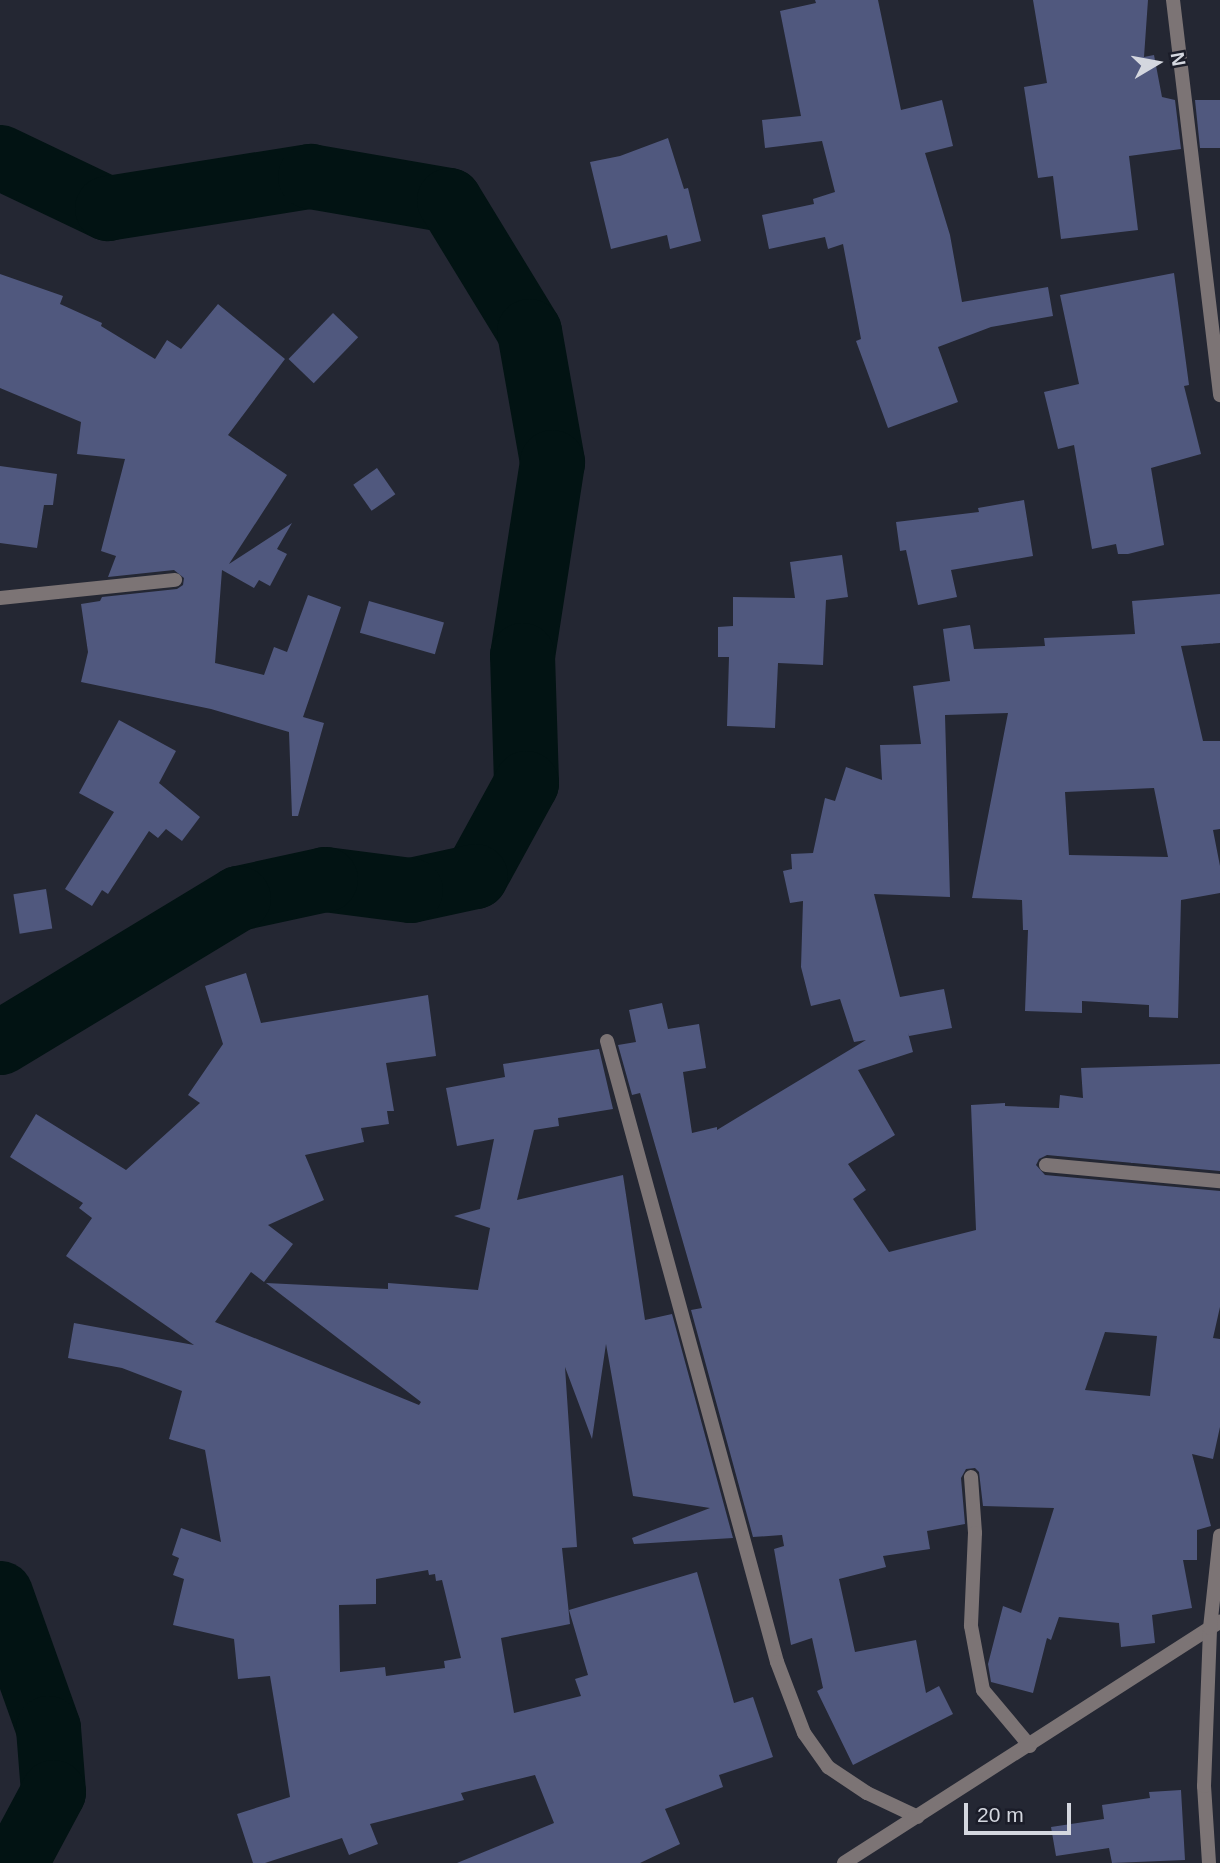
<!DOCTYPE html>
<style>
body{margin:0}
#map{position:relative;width:1220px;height:1863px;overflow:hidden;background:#242733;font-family:Helvetica,sans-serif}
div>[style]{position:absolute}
.river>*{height:65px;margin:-32.5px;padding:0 32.5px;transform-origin:32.5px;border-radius:32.5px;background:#021313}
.building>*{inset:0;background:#50587e;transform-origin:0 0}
.lane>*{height:14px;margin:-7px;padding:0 7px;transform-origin:7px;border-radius:7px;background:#7c7475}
.street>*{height:14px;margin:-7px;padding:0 7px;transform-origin:7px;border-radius:7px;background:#7c7475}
span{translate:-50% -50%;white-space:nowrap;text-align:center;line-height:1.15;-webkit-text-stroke:6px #1b1d29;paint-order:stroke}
.north{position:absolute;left:1122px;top:28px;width:70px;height:70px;-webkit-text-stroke:5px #1b1d29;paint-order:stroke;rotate:80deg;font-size:19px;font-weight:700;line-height:28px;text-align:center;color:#d4d7df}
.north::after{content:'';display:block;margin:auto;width:24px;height:32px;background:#d4d7df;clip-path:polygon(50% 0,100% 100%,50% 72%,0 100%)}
.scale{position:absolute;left:964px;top:1803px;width:107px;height:32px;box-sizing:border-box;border:4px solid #d4d7df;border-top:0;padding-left:9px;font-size:21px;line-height:24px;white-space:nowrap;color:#d4d7df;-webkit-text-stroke:5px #1b1d29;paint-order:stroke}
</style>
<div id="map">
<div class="river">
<div style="left:0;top:157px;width:119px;rotate:25.5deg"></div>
<div style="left:107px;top:208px;width:206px;rotate:-9deg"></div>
<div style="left:310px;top:176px;width:141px;rotate:9.8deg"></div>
<div style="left:449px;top:200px;width:153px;rotate:58.6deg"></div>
<div style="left:529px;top:331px;width:133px;rotate:80deg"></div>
<div style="left:552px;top:462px;width:195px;rotate:98.8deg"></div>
<div style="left:522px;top:655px;width:128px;rotate:88.2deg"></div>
<div style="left:526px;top:783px;width:106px;rotate:118.7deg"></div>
<div style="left:475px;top:876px;width:66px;rotate:167.8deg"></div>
<div style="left:410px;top:890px;width:86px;rotate:-172.6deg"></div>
<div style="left:325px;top:879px;width:89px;rotate:167.7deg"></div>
<div style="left:238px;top:898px;width:278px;rotate:148.8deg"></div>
<div style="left:0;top:1593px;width:143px;rotate:70.4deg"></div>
<div style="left:48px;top:1728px;width:64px;rotate:85.5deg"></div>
<div style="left:53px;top:1792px;width:81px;rotate:118.2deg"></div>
</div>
<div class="building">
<div style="clip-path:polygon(815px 0,878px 0,901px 110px,942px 100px,953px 146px,925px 153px,950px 235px,962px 302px,1048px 287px,1053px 316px,991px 327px,938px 347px,958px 402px,888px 428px,856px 341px,861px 339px,843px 244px,828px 249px,825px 237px,769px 249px,762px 215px,814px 204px,813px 199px,835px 192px,822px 141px,765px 148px,762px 120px,801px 116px,780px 11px,816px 3px)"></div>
<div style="clip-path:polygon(1033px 0,1148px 0,1144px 57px,1154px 55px,1162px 97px,1175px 100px,1181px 149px,1129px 156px,1138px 230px,1061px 239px,1053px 176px,1038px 178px,1024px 87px,1047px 83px)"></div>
<div style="clip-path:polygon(1195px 100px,1220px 100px,1220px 148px,1200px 148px)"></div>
<div style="clip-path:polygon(668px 138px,684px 189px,688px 188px,701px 241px,670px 249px,667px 235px,611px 249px,590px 162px,620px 156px)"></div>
<div style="clip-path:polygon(1174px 273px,1189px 385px,1184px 386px,1201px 454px,1151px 468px,1164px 545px,1128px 554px,1118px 554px,1116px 544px,1092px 549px,1074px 445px,1058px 449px,1044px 392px,1079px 384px,1060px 295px)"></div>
<div style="clip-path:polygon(0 274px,63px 296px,60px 304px,102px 323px,101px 326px,155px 359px,167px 340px,181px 349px,218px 304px,285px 359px,228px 435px,287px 475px,229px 564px,292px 523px,277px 549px,287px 554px,270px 586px,259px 580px,254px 588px,222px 570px,215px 663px,264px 675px,274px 647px,287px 652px,308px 595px,341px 607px,303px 717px,324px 723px,298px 816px,292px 816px,289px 732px,211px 709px,81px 682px,88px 652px,81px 604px,100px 601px,102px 597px,177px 589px,183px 585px,184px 578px,174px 570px,108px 577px,116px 556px,101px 551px,125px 459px,77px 454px,81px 422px,0 388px)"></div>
<div style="left:333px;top:313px;width:35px;height:64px;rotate:44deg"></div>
<div style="clip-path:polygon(0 466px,57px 474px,53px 505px,44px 505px,37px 548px,0 543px)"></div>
<div style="left:377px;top:468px;width:32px;height:29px;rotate:55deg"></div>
<div style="clip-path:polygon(1024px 500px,1033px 556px,951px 570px,957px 597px,918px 605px,906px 550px,900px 551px,896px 522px,979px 512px,978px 508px)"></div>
<div style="clip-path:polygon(842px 555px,848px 597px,826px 600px,823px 665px,778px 663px,775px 728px,727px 726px,729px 657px,718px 657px,718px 627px,733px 626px,733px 597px,795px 598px,790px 562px)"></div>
<div style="clip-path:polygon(evenodd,1220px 594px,1220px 643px,1181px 646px,1203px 741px,1220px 741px,1220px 829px,1213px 830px,1220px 866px,1220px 893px,1181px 900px,1178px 1018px,1149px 1017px,1149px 1005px,1082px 1001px,1082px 1013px,1025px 1011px,1028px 930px,1023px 930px,1022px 900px,972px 898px,1008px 713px,945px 715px,950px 897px,874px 894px,900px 997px,944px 989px,952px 1028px,909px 1036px,908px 1033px,913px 1052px,858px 1070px,895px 1135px,848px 1164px,866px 1190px,853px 1199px,889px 1252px,976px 1230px,971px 1105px,1005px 1103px,1005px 1106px,1059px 1108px,1060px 1095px,1083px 1098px,1081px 1068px,1220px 1064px,1220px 1171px,1047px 1155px,1039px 1159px,1036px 1165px,1045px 1175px,1220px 1191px,1220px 1307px,1213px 1338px,1220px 1339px,1220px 1427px,1213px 1459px,1192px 1454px,1211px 1526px,1197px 1530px,1197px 1560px,1183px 1560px,1192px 1608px,1152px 1615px,1155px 1643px,1121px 1647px,1119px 1623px,1059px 1617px,1051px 1640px,1047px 1638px,1033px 1693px,991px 1682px,988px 1664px,1003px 1606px,1021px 1613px,1054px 1508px,983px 1506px,979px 1472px,975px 1468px,966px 1469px,961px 1478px,965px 1524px,927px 1531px,930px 1549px,883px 1556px,886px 1567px,839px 1579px,855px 1652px,916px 1640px,926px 1693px,939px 1686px,953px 1714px,853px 1765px,817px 1691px,823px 1688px,812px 1638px,791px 1645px,774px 1549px,784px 1546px,782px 1535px,753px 1537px,691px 1310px,702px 1308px,640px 1093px,632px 1095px,618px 1045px,636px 1042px,629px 1010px,662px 1003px,668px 1029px,699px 1024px,706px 1068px,683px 1072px,692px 1133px,717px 1127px,717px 1130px,866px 1040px,854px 1042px,840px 999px,811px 1006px,801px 967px,803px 901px,790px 903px,783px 871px,792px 869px,791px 854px,813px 853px,825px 798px,835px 801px,846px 767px,882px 780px,880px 745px,921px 744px,913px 686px,950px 681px,943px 629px,970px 625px,974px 649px,1045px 646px,1044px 638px,1135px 634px,1132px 601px,1220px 594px,1154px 788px,1168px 857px,1069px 855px,1065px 792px,1154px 788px,1220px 594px,1105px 1332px,1157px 1336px,1150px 1396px,1085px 1390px,1105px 1332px)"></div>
<div style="left:369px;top:601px;width:78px;height:33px;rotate:16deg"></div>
<div style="clip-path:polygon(119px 720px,176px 751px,159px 783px,200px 817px,182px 841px,166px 829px,158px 838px,149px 831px,108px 894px,102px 890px,92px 906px,65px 889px,114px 812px,79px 793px)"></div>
<div style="left:46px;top:889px;width:40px;height:33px;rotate:81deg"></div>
<div style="clip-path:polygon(evenodd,246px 973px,261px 1023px,428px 995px,436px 1056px,386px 1063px,394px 1111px,387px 1111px,389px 1124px,361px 1128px,364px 1142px,305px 1155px,324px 1200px,268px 1225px,293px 1244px,264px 1282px,251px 1272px,215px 1322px,419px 1405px,421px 1402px,266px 1283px,388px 1289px,388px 1283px,478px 1290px,490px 1228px,454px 1216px,480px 1209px,494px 1139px,457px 1146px,446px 1088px,505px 1077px,503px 1064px,599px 1049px,613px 1109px,558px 1118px,559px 1126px,534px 1130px,517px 1200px,623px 1175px,645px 1320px,672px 1314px,733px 1538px,634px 1544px,632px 1538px,710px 1508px,633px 1496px,606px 1344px,592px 1439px,565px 1367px,577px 1547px,562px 1548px,570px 1624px,501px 1638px,514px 1713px,581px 1696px,575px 1679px,588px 1675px,569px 1610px,697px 1572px,734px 1703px,753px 1697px,773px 1757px,719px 1775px,723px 1787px,665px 1809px,680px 1844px,640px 1863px,457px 1863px,554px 1823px,535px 1775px,461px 1793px,464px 1800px,370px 1824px,378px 1844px,349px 1855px,342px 1838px,265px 1863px,253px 1863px,237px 1814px,290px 1797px,270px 1676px,238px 1679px,234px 1639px,173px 1625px,184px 1579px,173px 1575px,179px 1558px,172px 1555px,181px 1528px,221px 1542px,205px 1450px,169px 1439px,182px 1391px,122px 1368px,68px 1358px,74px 1323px,194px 1345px,66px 1256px,92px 1218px,79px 1208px,83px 1203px,10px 1157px,36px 1114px,126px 1170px,200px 1103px,188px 1095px,223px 1044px,205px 986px,246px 973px,428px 1570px,429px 1575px,435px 1574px,436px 1581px,442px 1580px,461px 1658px,444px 1661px,445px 1668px,386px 1676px,385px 1667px,340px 1672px,339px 1605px,376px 1604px,376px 1579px,428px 1570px)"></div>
<div style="clip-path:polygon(1181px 1790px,1185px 1860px,1112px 1863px,1109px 1848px,1056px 1856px,1051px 1827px,1104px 1819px,1102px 1805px,1150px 1798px,1149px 1792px)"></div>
</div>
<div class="lane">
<div style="left:1046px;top:1165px;width:175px;rotate:5.3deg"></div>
</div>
<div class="street">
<div style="left:1173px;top:0;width:398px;rotate:83.2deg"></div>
<div style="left:0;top:598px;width:176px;rotate:-5.9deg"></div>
<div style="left:607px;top:1041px;width:644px;rotate:74.69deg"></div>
<div style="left:777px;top:1662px;width:76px;rotate:69.2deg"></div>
<div style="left:804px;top:1733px;width:42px;rotate:54.8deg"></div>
<div style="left:828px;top:1767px;width:47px;rotate:33.7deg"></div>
<div style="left:867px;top:1793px;width:56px;rotate:25.2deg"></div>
<div style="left:971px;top:1477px;width:56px;rotate:85.9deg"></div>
<div style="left:975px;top:1533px;width:93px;rotate:92.5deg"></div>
<div style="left:971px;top:1626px;width:65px;rotate:79.4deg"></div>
<div style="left:983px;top:1690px;width:73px;rotate:50deg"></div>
<div style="left:844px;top:1863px;width:447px;rotate:-32.7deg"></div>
<div style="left:1209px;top:1863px;width:77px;rotate:-93.7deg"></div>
<div style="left:1204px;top:1786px;width:158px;rotate:-87.8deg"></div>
<div style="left:1210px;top:1628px;width:93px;rotate:-83.8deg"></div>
</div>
<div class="north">N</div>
<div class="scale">20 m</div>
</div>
